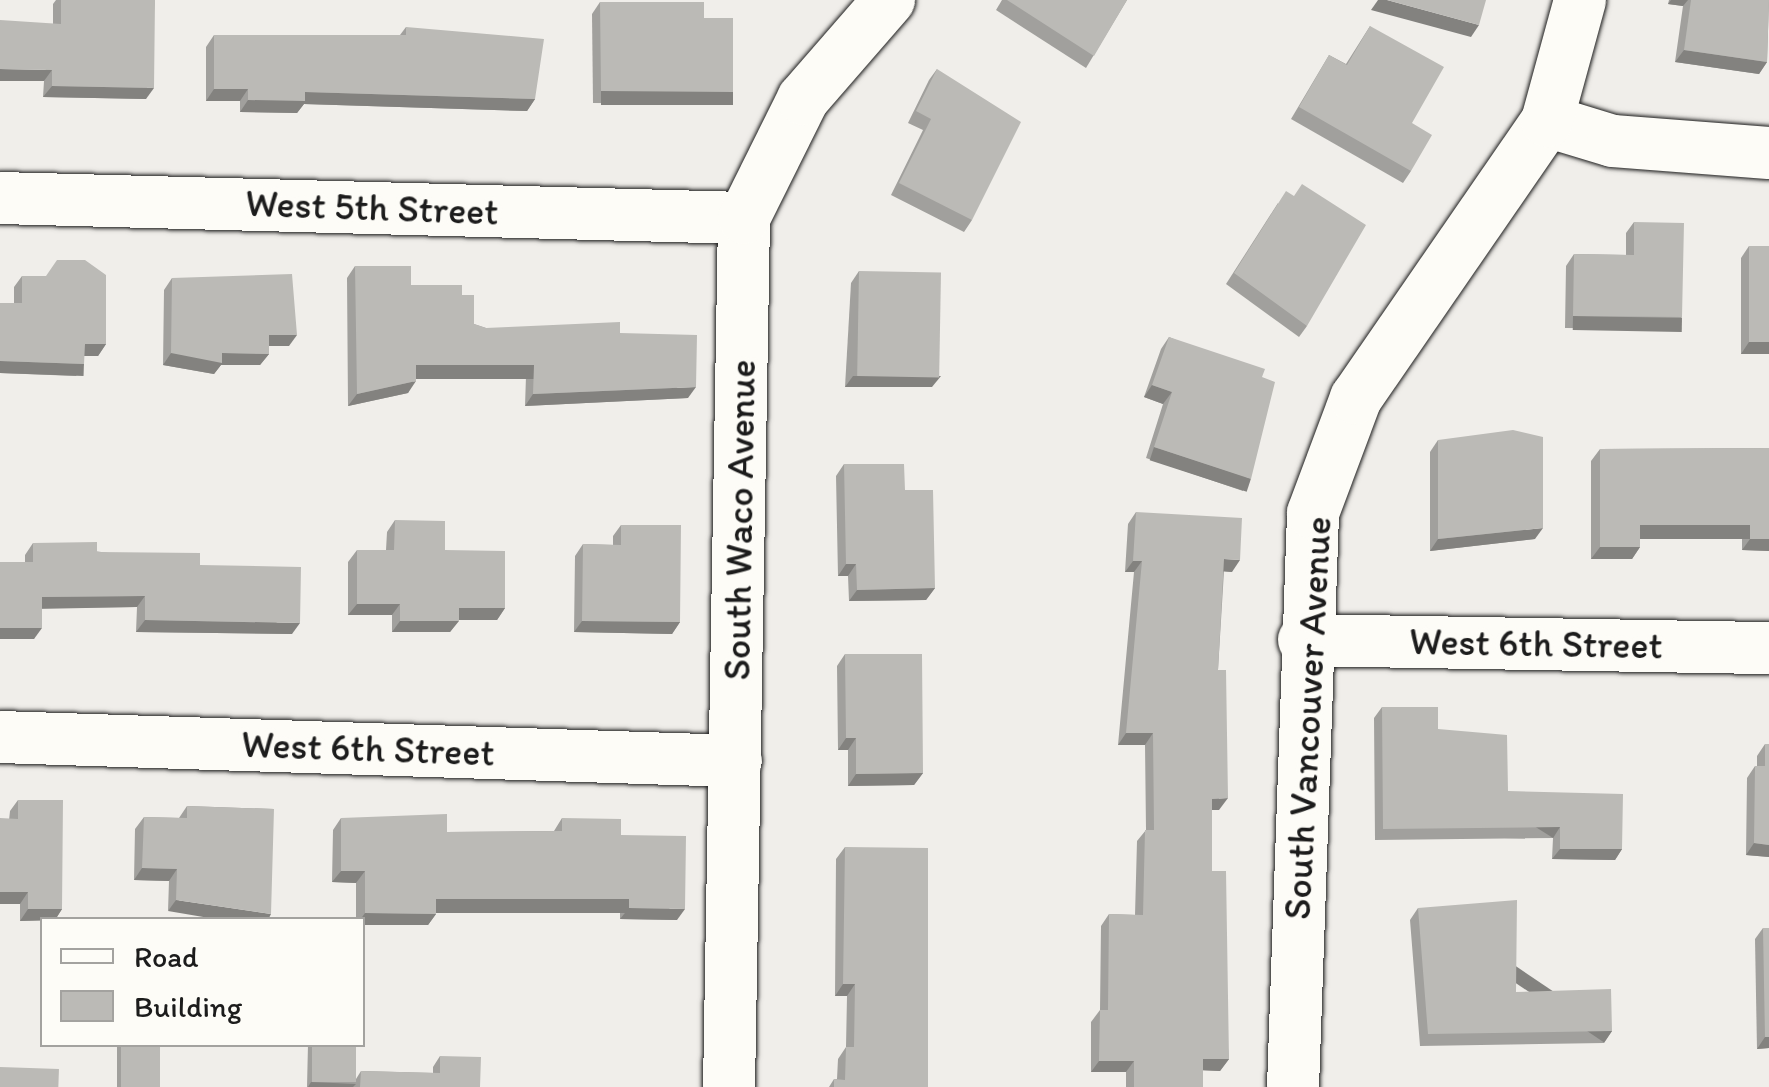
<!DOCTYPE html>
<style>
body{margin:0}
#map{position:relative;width:1769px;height:1087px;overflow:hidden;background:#f0eeea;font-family:Itim,sans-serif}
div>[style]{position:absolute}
.roads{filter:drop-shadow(0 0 2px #1c1c1c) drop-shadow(0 0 2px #1c1c1c)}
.minor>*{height:52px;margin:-26px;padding:0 26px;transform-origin:26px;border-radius:26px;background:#fdfcf7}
.wall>*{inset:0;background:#a1a09d;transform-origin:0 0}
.shaded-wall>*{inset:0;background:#83827f;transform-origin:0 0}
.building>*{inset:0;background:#bbbab6;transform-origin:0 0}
span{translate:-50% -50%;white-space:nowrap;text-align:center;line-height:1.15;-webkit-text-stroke:9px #fdfcf7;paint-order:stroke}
.street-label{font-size:38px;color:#1c1c1c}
.legend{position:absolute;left:40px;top:917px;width:325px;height:130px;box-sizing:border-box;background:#fdfcf7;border:2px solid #a3a29f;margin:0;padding:12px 18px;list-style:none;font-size:30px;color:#1c1c1c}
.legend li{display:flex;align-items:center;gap:20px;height:50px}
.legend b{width:50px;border:2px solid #a3a29f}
</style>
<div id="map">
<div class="roads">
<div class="minor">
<div style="left:1547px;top:121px;width:69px;rotate:16.9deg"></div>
<div style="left:1613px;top:141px;width:156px;rotate:4.4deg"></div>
<div style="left:0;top:198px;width:744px;rotate:1.54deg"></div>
<div style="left:1304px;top:640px;width:465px;rotate:1deg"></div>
<div style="left:0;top:737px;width:736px;rotate:1.87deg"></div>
<div style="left:729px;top:1087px;width:869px;rotate:-89.01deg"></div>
<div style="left:744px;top:218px;width:133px;rotate:-63.6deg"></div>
<div style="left:803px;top:99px;width:131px;rotate:-49deg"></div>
<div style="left:1293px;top:1087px;width:574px;rotate:-88deg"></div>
<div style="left:1313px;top:513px;width:123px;rotate:-69.5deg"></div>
<div style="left:1356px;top:398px;width:336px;rotate:-55.4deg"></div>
<div style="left:1547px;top:121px;width:125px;rotate:-74.7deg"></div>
</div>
</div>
<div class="wall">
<div style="clip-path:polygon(56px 0,155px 0,146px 99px,43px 97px,44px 81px,53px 24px,53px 4px)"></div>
<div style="clip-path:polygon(1002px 0,1127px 0,1086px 68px,996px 10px)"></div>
<div style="clip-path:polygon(1669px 0,1769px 0,1767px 62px,1759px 74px,1675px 62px,1683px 6px,1668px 4px)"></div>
<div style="clip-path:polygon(600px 2px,704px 18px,733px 92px,724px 104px,593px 103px,592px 14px)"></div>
<div style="clip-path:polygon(1370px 26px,1412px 123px,1411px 171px,1403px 183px,1291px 119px,1329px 55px,1346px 64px)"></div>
<div style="clip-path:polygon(406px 27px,535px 99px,527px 111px,304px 104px,297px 113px,240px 112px,240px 101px,206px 101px,206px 47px,214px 35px,400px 35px)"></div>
<div style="clip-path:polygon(937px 69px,972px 220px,964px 232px,891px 195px,923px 130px,908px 123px,929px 80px)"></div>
<div style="clip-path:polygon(1278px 203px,1307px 326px,1299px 337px,1226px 284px)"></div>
<div style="clip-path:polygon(1634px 222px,1682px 317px,1674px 329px,1565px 328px,1566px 266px,1574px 254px,1626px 255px,1626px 233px)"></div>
<div style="clip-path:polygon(1749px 246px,1769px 354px,1741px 354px,1741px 258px)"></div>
<div style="clip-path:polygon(355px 266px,411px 285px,462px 295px,474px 324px,486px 328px,620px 333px,688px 398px,525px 406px,526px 376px,416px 376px,408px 393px,348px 406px,347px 278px)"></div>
<div style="clip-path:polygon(859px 271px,932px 387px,845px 387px,851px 283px)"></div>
<div style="clip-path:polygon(22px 276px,106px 344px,98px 356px,84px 356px,84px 364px,76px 376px,0 373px,0 303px,14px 303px,14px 287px)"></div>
<div style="clip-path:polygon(172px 278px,289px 346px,269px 346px,269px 354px,260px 365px,221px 365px,214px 374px,163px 365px,164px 290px)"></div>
<div style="clip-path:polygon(1169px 337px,1262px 377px,1243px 491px,1146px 458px,1163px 404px,1144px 397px,1161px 349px)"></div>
<div style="clip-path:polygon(1438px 440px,1535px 539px,1430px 551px,1430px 452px)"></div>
<div style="clip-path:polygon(1769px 448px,1769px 551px,1742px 550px,1742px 537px,1640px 537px,1640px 547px,1632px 559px,1591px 559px,1591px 461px,1600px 449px)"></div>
<div style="clip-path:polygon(844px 464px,905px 490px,935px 588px,926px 600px,849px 601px,848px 576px,838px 576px,836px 476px)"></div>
<div style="clip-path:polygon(1136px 512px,1232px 572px,1224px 571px,1218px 670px,1219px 810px,1212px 810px,1212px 871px,1229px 1059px,1220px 1071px,1203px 1070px,1203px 1087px,1126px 1087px,1126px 1072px,1091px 1072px,1091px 1022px,1100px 1010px,1101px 926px,1109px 914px,1135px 915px,1137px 841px,1146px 830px,1145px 745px,1118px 745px,1134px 572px,1125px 572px,1128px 524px)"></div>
<div style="clip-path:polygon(395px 520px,445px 550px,505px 608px,497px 620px,459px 620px,450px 632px,392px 632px,392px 615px,348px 615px,348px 562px,357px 550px,386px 550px,387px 532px)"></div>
<div style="clip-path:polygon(621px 525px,680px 622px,672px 634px,574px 632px,575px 556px,583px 544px,613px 545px,613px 536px)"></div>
<div style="clip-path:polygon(33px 543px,200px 565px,292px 634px,136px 632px,137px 607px,42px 608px,34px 639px,0 639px,0 562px,25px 562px,25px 555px)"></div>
<div style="clip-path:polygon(845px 654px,923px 773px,914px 785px,848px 786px,848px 750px,838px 750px,837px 666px)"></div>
<div style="clip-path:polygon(1382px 707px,1438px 729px,1508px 791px,1622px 849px,1615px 860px,1552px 859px,1553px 838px,1375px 840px,1374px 718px)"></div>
<div style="clip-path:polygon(1765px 744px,1769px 744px,1769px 857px,1746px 855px,1747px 778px,1755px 766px,1757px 766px,1757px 756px)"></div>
<div style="clip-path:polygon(18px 800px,62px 909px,55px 920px,20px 921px,20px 904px,0 904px,10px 811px)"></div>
<div style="clip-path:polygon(187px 806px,274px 809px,168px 911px,169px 881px,134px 880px,135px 829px,144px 817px,179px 818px)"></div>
<div style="clip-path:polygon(341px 818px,447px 832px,554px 831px,562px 818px,621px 835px,677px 920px,620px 919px,620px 911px,436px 911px,436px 914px,428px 925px,356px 920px,356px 883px,332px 882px,333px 830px)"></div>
<div style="clip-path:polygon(845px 847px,928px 1087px,829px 1087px,834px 1079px,837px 1079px,838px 1059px,846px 1047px,847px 996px,835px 996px,836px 859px)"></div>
<div style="clip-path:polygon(1418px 908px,1516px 992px,1612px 1031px,1604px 1043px,1420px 1046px,1410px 920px)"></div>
<div style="clip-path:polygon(1763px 928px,1769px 928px,1769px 1048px,1757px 1049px,1755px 939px)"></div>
<div style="left:117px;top:1044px;width:43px;height:43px"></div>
<div style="clip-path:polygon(308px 1044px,356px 1044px,356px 1079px,361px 1071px,433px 1073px,433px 1067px,440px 1056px,480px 1087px,307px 1087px)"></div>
</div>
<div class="shaded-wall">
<div style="clip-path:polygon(1378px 0,1387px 0,1479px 25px,1471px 37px,1371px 10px)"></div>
<div style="clip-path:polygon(1671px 0,1688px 0,1683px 6px,1668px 4px)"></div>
<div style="clip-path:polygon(1684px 50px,1767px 62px,1759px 74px,1675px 62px)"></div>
<div style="clip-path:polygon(0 69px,52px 70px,44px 81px,0 81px)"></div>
<div style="clip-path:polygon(52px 86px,154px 88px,146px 99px,43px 97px)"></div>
<div style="clip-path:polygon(214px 89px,248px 89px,240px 101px,206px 101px)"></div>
<div style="left:601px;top:91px;width:132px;height:14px"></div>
<div style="clip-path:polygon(305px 92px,535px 99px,527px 111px,304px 104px,297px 113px,240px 112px,248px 100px)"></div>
<div style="left:1573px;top:316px;width:109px;height:14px;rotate:1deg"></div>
<div style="clip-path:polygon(269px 335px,297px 335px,289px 346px,261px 346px)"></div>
<div style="clip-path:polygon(1749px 342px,1769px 342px,1769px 354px,1741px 354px)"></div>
<div style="clip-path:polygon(85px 344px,106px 344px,98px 356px,77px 356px)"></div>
<div style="clip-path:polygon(171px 353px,222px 353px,269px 354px,260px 365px,221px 365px,214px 374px,163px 365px)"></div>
<div style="left:0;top:361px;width:84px;height:12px;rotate:2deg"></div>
<div style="left:416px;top:365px;width:118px;height:14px"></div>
<div style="clip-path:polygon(853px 376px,941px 376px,932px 387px,845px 387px)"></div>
<div style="clip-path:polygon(416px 381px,408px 393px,348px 406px,357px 394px)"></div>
<div style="clip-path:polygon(1152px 385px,1172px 392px,1163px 404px,1144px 397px)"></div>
<div style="clip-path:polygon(696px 387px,688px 398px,525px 406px,533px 394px)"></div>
<div style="left:1154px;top:447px;width:102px;height:14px;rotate:18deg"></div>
<div style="left:1640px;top:525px;width:110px;height:14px"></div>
<div style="clip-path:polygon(1543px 528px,1535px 539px,1430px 551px,1438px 539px)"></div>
<div style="clip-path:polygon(1750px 539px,1769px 539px,1769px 551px,1742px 550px)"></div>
<div style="clip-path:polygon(1600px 547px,1640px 547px,1632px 559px,1591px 559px)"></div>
<div style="clip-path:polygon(1224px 559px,1240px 560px,1232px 572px,1216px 571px)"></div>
<div style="clip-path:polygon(1133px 561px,1142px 561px,1134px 572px,1125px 572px)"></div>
<div style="clip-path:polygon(846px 564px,856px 564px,848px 576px,838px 576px)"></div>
<div style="clip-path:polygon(935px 588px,926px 600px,849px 601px,857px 590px)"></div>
<div style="clip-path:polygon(145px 596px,137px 607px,34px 609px,42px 597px)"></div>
<div style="clip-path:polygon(357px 604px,400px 604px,392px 615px,348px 615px)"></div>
<div style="clip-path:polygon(459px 608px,505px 608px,497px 620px,450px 620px)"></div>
<div style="clip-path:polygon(145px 620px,300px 623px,292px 634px,136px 632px)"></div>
<div style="clip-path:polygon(400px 621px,459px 621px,450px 632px,392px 632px)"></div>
<div style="clip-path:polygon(582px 621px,680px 622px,672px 634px,574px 632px)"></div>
<div style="clip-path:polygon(0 628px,42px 628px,34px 639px,0 639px)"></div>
<div style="clip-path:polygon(1126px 733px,1153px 733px,1145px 745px,1118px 745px)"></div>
<div style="clip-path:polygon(846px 738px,856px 738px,848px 750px,838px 750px)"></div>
<div style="clip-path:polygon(923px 773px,914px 785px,848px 786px,856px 774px)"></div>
<div style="clip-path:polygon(1228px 798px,1219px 810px,1204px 810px,1212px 799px)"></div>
<div style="left:1560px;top:827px;width:13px;height:177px;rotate:122deg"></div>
<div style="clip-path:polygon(1754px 843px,1769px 845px,1769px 857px,1746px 855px)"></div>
<div style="clip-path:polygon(1560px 849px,1622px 849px,1615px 860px,1552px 859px)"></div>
<div style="clip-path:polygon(142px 868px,177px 869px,169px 881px,134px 880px)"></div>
<div style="clip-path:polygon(341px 871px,365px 871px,356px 883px,332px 882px)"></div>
<div style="clip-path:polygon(0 892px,28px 892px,20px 904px,0 904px)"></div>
<div style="left:436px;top:899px;width:193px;height:14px"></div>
<div style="clip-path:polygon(176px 900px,271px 914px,268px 920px,221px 920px,168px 911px)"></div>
<div style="clip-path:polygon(629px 908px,685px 909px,677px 920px,620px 919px)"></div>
<div style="clip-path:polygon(28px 909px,62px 909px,55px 920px,20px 921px)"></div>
<div style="clip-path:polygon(365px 913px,436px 914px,428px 925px,362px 925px,362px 920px,360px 920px)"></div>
<div style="clip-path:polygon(843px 984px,855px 984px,847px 996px,835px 996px)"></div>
<div style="left:1612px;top:1031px;width:14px;height:184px;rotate:124deg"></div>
<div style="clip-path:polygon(1765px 1037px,1769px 1037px,1769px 1048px,1757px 1049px)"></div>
<div style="clip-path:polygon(1203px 1059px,1229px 1059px,1220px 1071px,1194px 1070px)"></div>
<div style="clip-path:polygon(1099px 1061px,1134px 1061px,1126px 1072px,1091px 1072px)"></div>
<div style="clip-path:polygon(311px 1082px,356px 1084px,353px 1087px,308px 1087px)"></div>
</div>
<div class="building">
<div style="clip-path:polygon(61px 0,155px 0,154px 88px,52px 86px,52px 70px,0 69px,0 20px,61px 24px)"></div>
<div style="clip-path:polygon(1007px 0,1127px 0,1094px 56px)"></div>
<div style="clip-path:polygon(1387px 0,1486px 0,1479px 25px)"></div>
<div style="clip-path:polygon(1691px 0,1769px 0,1767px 62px,1684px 50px)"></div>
<div style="clip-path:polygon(600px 2px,704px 2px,704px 18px,733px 18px,733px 92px,601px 91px)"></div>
<div style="clip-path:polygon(1370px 26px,1444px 67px,1412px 123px,1432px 135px,1411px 171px,1299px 107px,1329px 55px,1347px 65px)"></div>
<div style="clip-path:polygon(406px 27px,544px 39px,535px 99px,305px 92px,305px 101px,248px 100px,248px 89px,214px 89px,214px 35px,406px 35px)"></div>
<div style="clip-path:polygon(937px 69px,1021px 122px,972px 220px,899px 183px,931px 119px,916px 111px)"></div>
<div style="clip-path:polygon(1302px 184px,1366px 225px,1307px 326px,1234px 273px,1286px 191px,1294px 196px)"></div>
<div style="clip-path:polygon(1634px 222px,1684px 223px,1682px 317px,1573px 316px,1574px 254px,1634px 255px)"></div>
<div style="left:1749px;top:246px;width:20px;height:96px"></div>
<div style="clip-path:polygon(57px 260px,85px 260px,106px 275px,106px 344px,85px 344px,84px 364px,0 361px,0 303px,22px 303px,22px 276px,46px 276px)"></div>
<div style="clip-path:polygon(355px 266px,411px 266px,411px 285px,462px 285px,462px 295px,474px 295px,474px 324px,486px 328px,620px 322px,620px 333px,697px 335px,696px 387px,533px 394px,534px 365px,416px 365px,416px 381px,357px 394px)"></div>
<div style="left:859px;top:271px;width:82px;height:105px;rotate:1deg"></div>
<div style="clip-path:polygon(292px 274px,297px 335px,269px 335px,269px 354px,222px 353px,222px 363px,171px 353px,172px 278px)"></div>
<div style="clip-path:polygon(1169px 337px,1265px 369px,1262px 377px,1275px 382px,1251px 479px,1154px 447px,1172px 392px,1152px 385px)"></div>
<div style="clip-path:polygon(1513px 430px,1543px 437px,1543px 528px,1438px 539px,1438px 440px)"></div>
<div style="clip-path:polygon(1769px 448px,1769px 539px,1750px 539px,1750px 525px,1640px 525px,1640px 547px,1600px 547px,1600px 449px)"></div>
<div style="clip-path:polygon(844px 464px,904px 464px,905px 490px,933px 490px,935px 588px,857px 590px,856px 564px,846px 564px)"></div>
<div style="clip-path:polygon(1136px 512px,1242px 518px,1240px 560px,1224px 559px,1218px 670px,1226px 670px,1228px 798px,1212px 799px,1212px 871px,1226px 871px,1229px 1059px,1203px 1059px,1203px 1087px,1134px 1087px,1134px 1061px,1099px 1061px,1100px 1010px,1108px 1010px,1109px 914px,1143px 915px,1145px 830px,1154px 830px,1153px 733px,1126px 733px,1142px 561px,1133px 561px)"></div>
<div style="clip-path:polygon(395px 520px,445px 521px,445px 550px,505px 551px,505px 608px,459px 608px,459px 621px,400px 621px,400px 604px,357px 604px,357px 550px,394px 550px)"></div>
<div style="clip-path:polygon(621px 525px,681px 525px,680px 622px,582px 621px,583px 544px,621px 545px)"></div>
<div style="clip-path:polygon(97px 542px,97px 552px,200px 553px,200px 565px,301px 567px,300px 623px,145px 620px,145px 596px,42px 597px,42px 628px,0 628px,0 562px,33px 562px,33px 543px)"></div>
<div style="clip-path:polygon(845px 654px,922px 654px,923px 773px,856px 774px,856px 738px,846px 738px)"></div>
<div style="clip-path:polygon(1382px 707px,1438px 707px,1438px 729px,1507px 735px,1508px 791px,1623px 794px,1622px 849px,1560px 849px,1560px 827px,1383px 829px)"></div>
<div style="clip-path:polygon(1765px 744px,1769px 744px,1769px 845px,1754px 843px,1755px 766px,1765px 766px)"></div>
<div style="clip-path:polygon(18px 800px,63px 800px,62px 909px,28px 909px,28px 892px,0 892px,0 818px,18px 819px)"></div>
<div style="clip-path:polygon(187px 806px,274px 809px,271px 914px,176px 900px,177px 869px,142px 868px,144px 817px,187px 818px)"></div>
<div style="clip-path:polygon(447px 814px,447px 832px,562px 831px,562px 818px,621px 819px,621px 835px,686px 836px,685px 909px,629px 908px,629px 899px,436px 899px,436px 914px,365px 913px,365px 871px,341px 871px,341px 818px)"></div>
<div style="clip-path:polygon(845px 847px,928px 848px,928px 1087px,834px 1087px,834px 1079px,845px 1080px,846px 1047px,854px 1047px,855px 984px,843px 984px)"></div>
<div style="clip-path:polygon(1517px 900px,1516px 992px,1611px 989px,1612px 1031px,1428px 1034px,1418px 908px)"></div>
<div style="clip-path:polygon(1763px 928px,1769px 928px,1769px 1037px,1765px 1037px)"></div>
<div style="left:121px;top:1044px;width:39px;height:43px"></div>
<div style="left:312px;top:1044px;width:44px;height:38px"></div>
<div style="clip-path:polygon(440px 1056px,481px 1057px,480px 1087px,360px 1087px,361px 1071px,440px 1073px)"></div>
<div style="left:0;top:1067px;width:59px;height:20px;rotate:2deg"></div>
</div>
<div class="street-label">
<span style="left:372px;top:208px;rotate:2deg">West 5th Street</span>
<span style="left:740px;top:520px;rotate:-89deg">South Waco Avenue</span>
<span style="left:1536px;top:644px;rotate:1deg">West 6th Street</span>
<span style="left:1308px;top:718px;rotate:-87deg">South Vancouver Avenue</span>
<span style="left:368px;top:749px;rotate:2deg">West 6th Street</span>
</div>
<ul class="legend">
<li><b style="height:12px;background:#fdfcf7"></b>Road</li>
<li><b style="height:28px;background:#bbbab6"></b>Building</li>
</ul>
</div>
